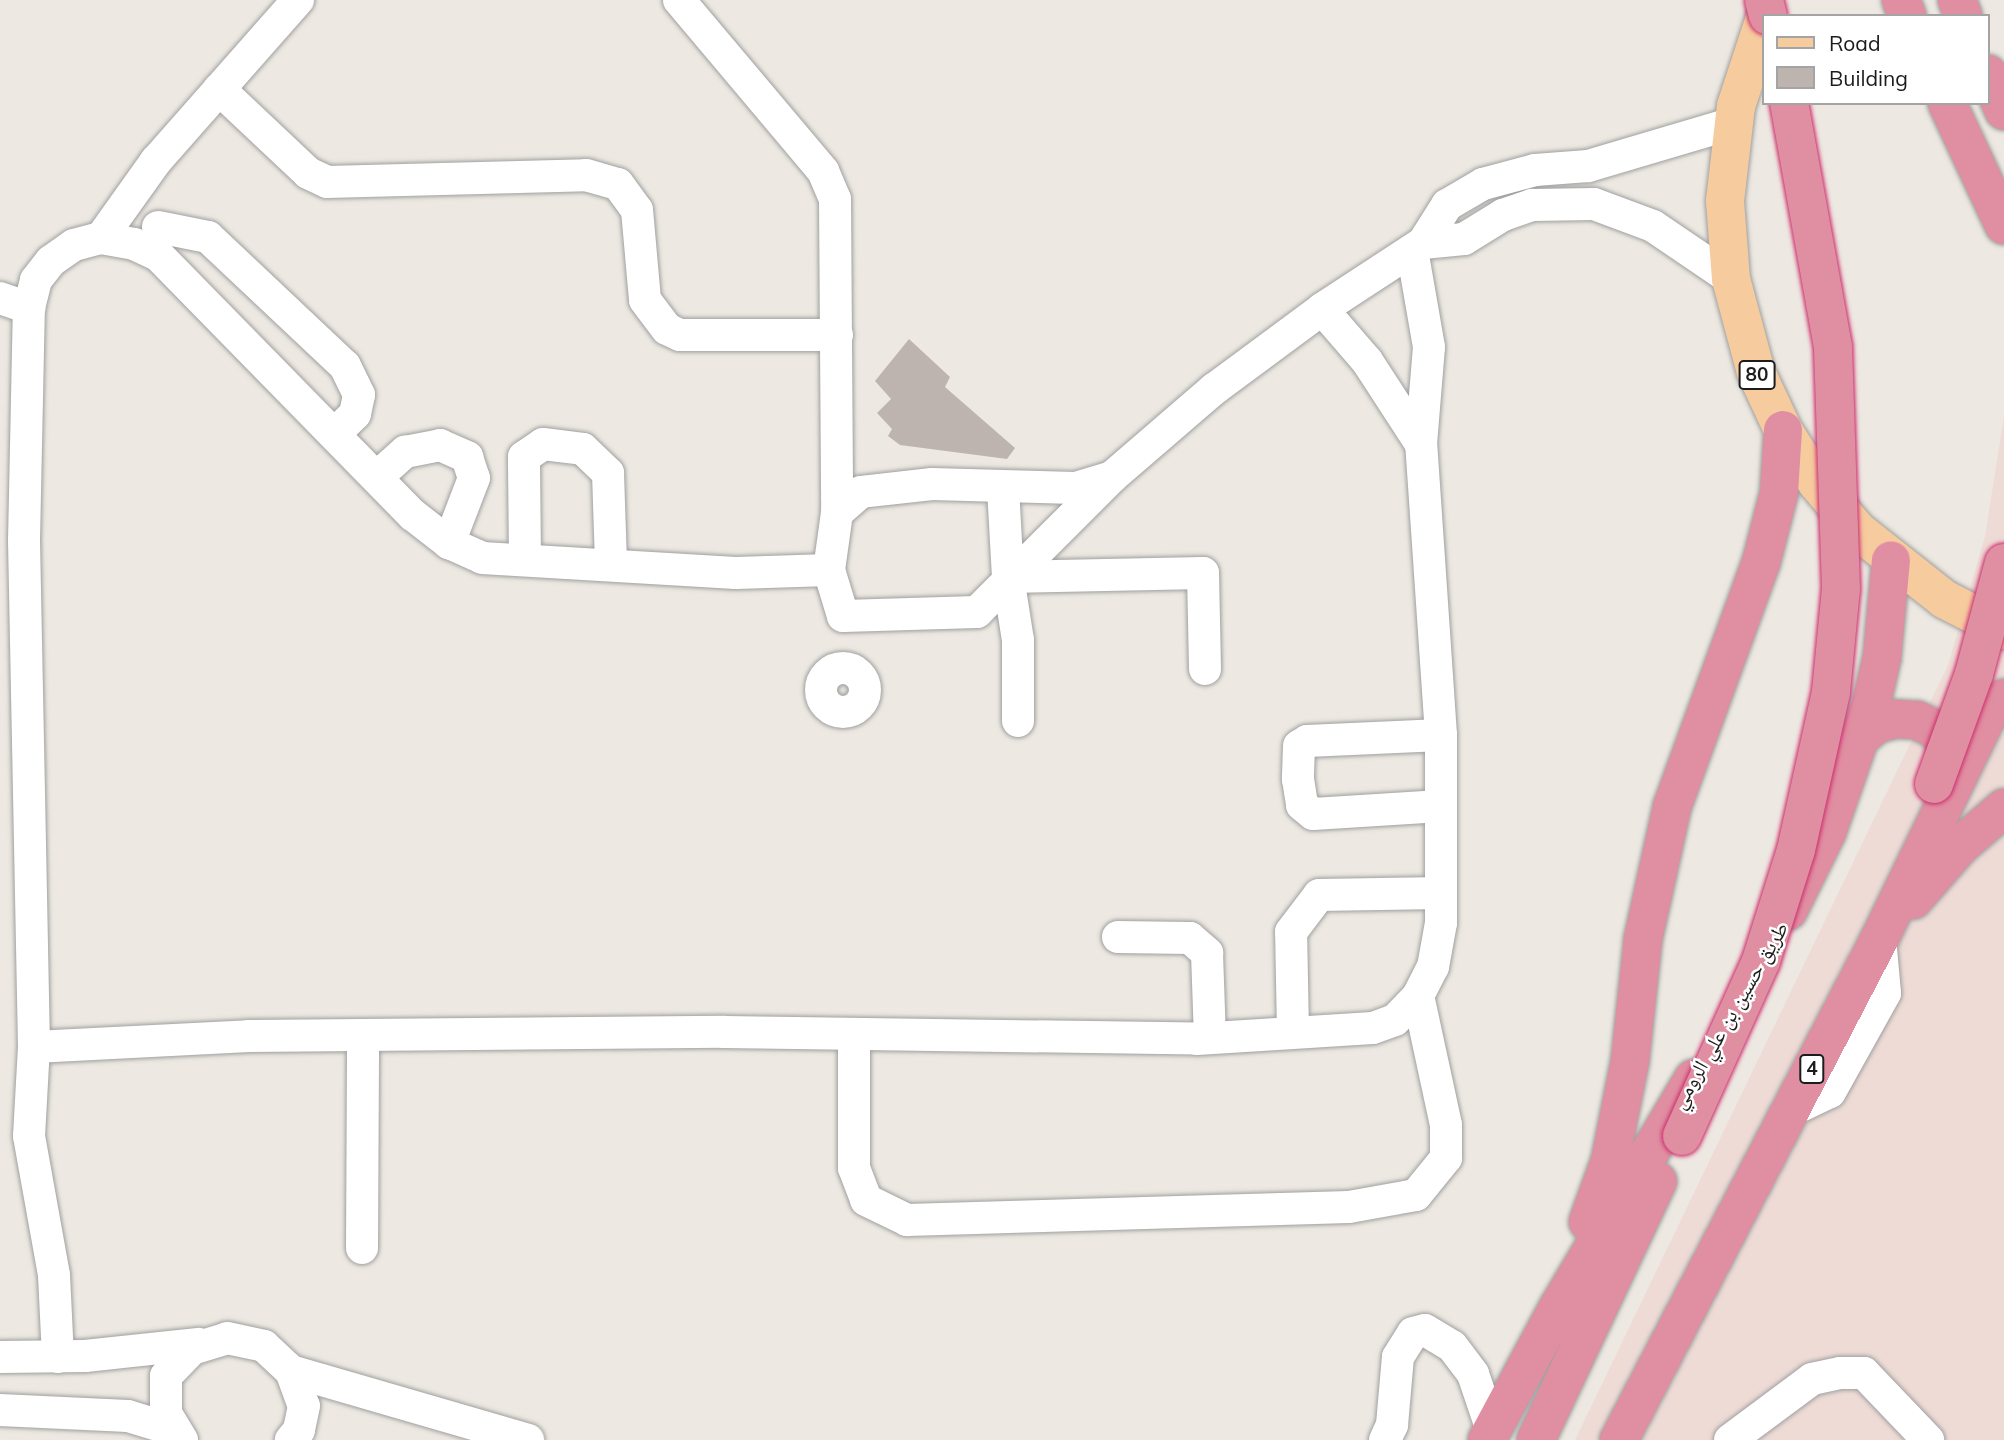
<!DOCTYPE html>
<meta charset="utf-8">
<style>
body{margin:0}
#map{position:relative;width:2004px;height:1440px;overflow:hidden;background:#ede9e2;font-family:Mulish,"Noto Naskh Arabic",sans-serif}
div>[style]{position:absolute}
.military>*{inset:0;background:#eedbd6}
.building>*{inset:0;background:#bdb4af}
.roads{filter:drop-shadow(0 0 2px #a0a0a0) drop-shadow(0 0 2px #a0a0a0)}
.minor>*{height:32px;margin:-16px;padding:0 16px;transform-origin:16px;border-radius:16px;background:#fff}
.minor>.ring{margin:-16px;padding:0;box-sizing:content-box;background:none;border:32px solid #fff;border-radius:50%}
.major>*{height:38px;margin:-19px;padding:0 19px;transform-origin:19px;border-radius:19px;background:#f6cb9e}
.highway>*{height:38px;margin:-19px;padding:0 19px;transform-origin:19px;border-radius:19px;background:#e08ea2}
.bridges{filter:drop-shadow(0 0 2px #cc2e6e) drop-shadow(0 0 2px #cc2e6e)}
.highway-bridge>*{height:38px;margin:-19px;padding:0 19px;transform-origin:19px;border-radius:19px;background:#e08ea2}
span{translate:-50% -50%;white-space:nowrap;text-align:center;line-height:1.15;-webkit-text-stroke:5px #fff;paint-order:stroke}
.shield-label span{padding:2px 5px;background:#fff;border:2px solid;border-radius:5px;-webkit-text-stroke-width:0}
.shield-label{font-size:19px;color:#1c1c1c;font-weight:700}
.street-label{font-size:21px;color:#1c1c1c}
.legend{position:absolute;left:1762px;top:14px;width:228px;height:91px;box-sizing:border-box;background:#fff;border:2px solid #a4a4a4;margin:0;padding:9px 12px;list-style:none;font-size:21px;color:#1c1c1c}
.legend li{display:flex;align-items:center;gap:14px;height:35px}
.legend b{width:35px;border:2px solid #a4a4a4}
</style>
<div id="map">
<div class="military">
<div style="clip-path:polygon(2004px 416px,2004px 1440px,1575px 1440px,1948px 665px,1985px 536px)"></div>
</div>
<div class="building">
<div style="clip-path:polygon(909px 339px,950px 377px,945px 387px,1015px 448px,1007px 459px,900px 445px,888px 436px,892px 429px,877px 413px,891px 399px,875px 381px)"></div>
</div>
<div class="roads">
<div class="minor">
<div style="left:679px;top:0;width:224px;rotate:49.9deg"></div>
<div style="left:823px;top:171px;width:30px;rotate:67deg"></div>
<div style="left:835px;top:199px;width:314px;rotate:89.6deg"></div>
<div style="left:219px;top:89px;width:122px;rotate:43.3deg"></div>
<div style="left:308px;top:173px;width:21px;rotate:25deg"></div>
<div style="left:327px;top:182px;width:259px;rotate:-1.5deg"></div>
<div style="left:586px;top:175px;width:33px;rotate:16deg"></div>
<div style="left:618px;top:184px;width:32px;rotate:54deg"></div>
<div style="left:637px;top:210px;width:90px;rotate:84.9deg"></div>
<div style="left:645px;top:300px;width:36px;rotate:53deg"></div>
<div style="left:667px;top:329px;width:14px;rotate:25deg"></div>
<div style="left:680px;top:335px;width:157px"></div>
<div style="left:158px;top:227px;width:51px;rotate:11.3deg"></div>
<div style="left:208px;top:237px;width:188px;rotate:43.3deg"></div>
<div style="left:345px;top:366px;width:32px;rotate:64deg"></div>
<div style="left:359px;top:395px;width:19px;rotate:102deg"></div>
<div style="left:355px;top:414px;width:28px;rotate:136deg"></div>
<div style="left:101px;top:238px;width:95px;rotate:-54.5deg"></div>
<div style="left:156px;top:161px;width:215px;rotate:-48.6deg"></div>
<div style="left:1423px;top:243px;width:45px;rotate:-57.7deg"></div>
<div style="left:1447px;top:205px;width:42px;rotate:-30.3deg"></div>
<div style="left:1483px;top:184px;width:54px;rotate:-15.1deg"></div>
<div style="left:1535px;top:170px;width:53px;rotate:-4.3deg"></div>
<div style="left:1588px;top:166px;width:151px;rotate:-16.5deg"></div>
<div style="left:0;top:298px;width:31px;rotate:19deg"></div>
<div style="left:1322px;top:309px;width:69px;rotate:49.1deg"></div>
<div style="left:1367px;top:361px;width:99px;rotate:57deg"></div>
<div style="left:377px;top:477px;width:38px;rotate:-42deg"></div>
<div style="left:405px;top:452px;width:36px;rotate:-11deg"></div>
<div style="left:440px;top:445px;width:30px;rotate:24deg"></div>
<div style="left:467px;top:457px;width:22px;rotate:72deg"></div>
<div style="left:474px;top:478px;width:70px;rotate:111deg"></div>
<div style="left:1112px;top:477px;width:39px;rotate:163deg"></div>
<div style="left:1075px;top:488px;width:143px;rotate:-178.4deg"></div>
<div style="left:932px;top:484px;width:71px;rotate:173.6deg"></div>
<div style="left:861px;top:492px;width:32px;rotate:139deg"></div>
<div style="left:837px;top:513px;width:58px;rotate:98deg"></div>
<div style="left:829px;top:570px;width:48px;rotate:73.1deg"></div>
<div style="left:843px;top:616px;width:134px;rotate:-1.7deg"></div>
<div style="left:977px;top:612px;width:191px;rotate:-45deg"></div>
<div style="left:1112px;top:477px;width:135px;rotate:-40.8deg"></div>
<div style="left:1214px;top:389px;width:134px;rotate:-36.5deg"></div>
<div style="left:1322px;top:309px;width:121px;rotate:-33.2deg"></div>
<div style="left:1423px;top:243px;width:41px;rotate:-5.6deg"></div>
<div style="left:1464px;top:239px;width:46px;rotate:-31.6deg"></div>
<div style="left:1503px;top:215px;width:31px;rotate:-19deg"></div>
<div style="left:1532px;top:205px;width:62px;rotate:-0.9deg"></div>
<div style="left:1594px;top:204px;width:63px;rotate:20.4deg"></div>
<div style="left:1653px;top:226px;width:94px;rotate:34.2deg"></div>
<div style="left:1003px;top:488px;width:89px;rotate:86.8deg"></div>
<div style="left:1008px;top:577px;width:64px;rotate:81deg"></div>
<div style="left:1018px;top:640px;width:81px;rotate:90deg"></div>
<div style="left:525px;top:560px;width:103px;rotate:-90.6deg"></div>
<div style="left:524px;top:457px;width:23px;rotate:-34deg"></div>
<div style="left:543px;top:444px;width:40px;rotate:7.1deg"></div>
<div style="left:583px;top:449px;width:35px;rotate:44deg"></div>
<div style="left:608px;top:473px;width:92px;rotate:88.1deg"></div>
<div style="left:1008px;top:577px;width:195px;rotate:-1.2deg"></div>
<div style="left:1203px;top:573px;width:96px;rotate:88.8deg"></div>
<div class="ring" style="left:821px;top:668px;width:12px;height:12px"></div>
<div style="left:1441px;top:735px;width:134px;rotate:177.4deg"></div>
<div style="left:1307px;top:741px;width:9px;rotate:148deg"></div>
<div style="left:1299px;top:746px;width:33px;rotate:92deg"></div>
<div style="left:1298px;top:779px;width:26px;rotate:81deg"></div>
<div style="left:1302px;top:805px;width:14px;rotate:39deg"></div>
<div style="left:1313px;top:814px;width:128px;rotate:-3.6deg"></div>
<div style="left:1118px;top:937px;width:72px;rotate:0.8deg"></div>
<div style="left:1190px;top:938px;width:23px;rotate:41deg"></div>
<div style="left:1207px;top:953px;width:85px;rotate:88deg"></div>
<div style="left:1293px;top:1032px;width:100px;rotate:-91.1deg"></div>
<div style="left:1291px;top:932px;width:46px;rotate:-52.9deg"></div>
<div style="left:1319px;top:895px;width:122px;rotate:-0.9deg"></div>
<div style="left:854px;top:1034px;width:134px;rotate:90deg"></div>
<div style="left:854px;top:1168px;width:34px;rotate:69deg"></div>
<div style="left:866px;top:1200px;width:46px;rotate:26deg"></div>
<div style="left:907px;top:1220px;width:442px;rotate:-1.7deg"></div>
<div style="left:1349px;top:1207px;width:68px;rotate:-10.2deg"></div>
<div style="left:1416px;top:1195px;width:48px;rotate:-51deg"></div>
<div style="left:1446px;top:1158px;width:33px;rotate:-90deg"></div>
<div style="left:1446px;top:1125px;width:132px;rotate:-102.2deg"></div>
<div style="left:34px;top:1047px;width:215px;rotate:-2.9deg"></div>
<div style="left:249px;top:1036px;width:475px;rotate:-0.5deg"></div>
<div style="left:724px;top:1032px;width:473px;rotate:0.8deg"></div>
<div style="left:1197px;top:1039px;width:176px;rotate:-3.6deg"></div>
<div style="left:1373px;top:1028px;width:23px;rotate:-20deg"></div>
<div style="left:1395px;top:1020px;width:33px;rotate:-46deg"></div>
<div style="left:1418px;top:996px;width:33px;rotate:-63deg"></div>
<div style="left:1433px;top:967px;width:45px;rotate:-79.7deg"></div>
<div style="left:1441px;top:923px;width:188px;rotate:-90deg"></div>
<div style="left:1441px;top:735px;width:292px;rotate:-93.9deg"></div>
<div style="left:1421px;top:444px;width:97px;rotate:-85.3deg"></div>
<div style="left:1429px;top:347px;width:98px;rotate:-99.9deg"></div>
<div style="left:1790px;top:1111px;width:44px;rotate:-25.4deg"></div>
<div style="left:1830px;top:1092px;width:113px;rotate:-60.9deg"></div>
<div style="left:1885px;top:993px;width:55px;rotate:-95.2deg"></div>
<div style="left:362px;top:1248px;width:213px;rotate:-89.7deg"></div>
<div style="left:0;top:1357px;width:85px;rotate:-0.7deg"></div>
<div style="left:85px;top:1356px;width:114px;rotate:-6.1deg"></div>
<div style="left:58px;top:1357px;width:82px;rotate:-92.8deg"></div>
<div style="left:54px;top:1275px;width:141px;rotate:-100.2deg"></div>
<div style="left:29px;top:1136px;width:89px;rotate:-86.8deg"></div>
<div style="left:34px;top:1047px;width:506px;rotate:-91.13deg"></div>
<div style="left:24px;top:541px;width:233px;rotate:-88.8deg"></div>
<div style="left:29px;top:308px;width:29px;rotate:-76deg"></div>
<div style="left:36px;top:280px;width:24px;rotate:-52deg"></div>
<div style="left:51px;top:261px;width:28px;rotate:-35deg"></div>
<div style="left:74px;top:245px;width:28px;rotate:-15deg"></div>
<div style="left:101px;top:238px;width:34px;rotate:10deg"></div>
<div style="left:134px;top:244px;width:26px;rotate:25deg"></div>
<div style="left:158px;top:255px;width:364px;rotate:45.6deg"></div>
<div style="left:413px;top:515px;width:46px;rotate:37.9deg"></div>
<div style="left:449px;top:543px;width:36px;rotate:24deg"></div>
<div style="left:482px;top:558px;width:254px;rotate:3.4deg"></div>
<div style="left:736px;top:573px;width:93px;rotate:-1.8deg"></div>
<div style="left:291px;top:1371px;width:247px;rotate:16.2deg"></div>
<div style="left:0;top:1410px;width:128px;rotate:2.7deg"></div>
<div style="left:128px;top:1416px;width:48px;rotate:16.9deg"></div>
<div style="left:182px;top:1440px;width:31px;rotate:-121deg"></div>
<div style="left:166px;top:1413px;width:37px;rotate:-90deg"></div>
<div style="left:166px;top:1376px;width:37px;rotate:-46deg"></div>
<div style="left:192px;top:1349px;width:37px;rotate:-17deg"></div>
<div style="left:227px;top:1338px;width:38px;rotate:12deg"></div>
<div style="left:264px;top:1346px;width:37px;rotate:43deg"></div>
<div style="left:291px;top:1371px;width:37px;rotate:70deg"></div>
<div style="left:304px;top:1406px;width:25px;rotate:102deg"></div>
<div style="left:299px;top:1430px;width:13px;rotate:129deg"></div>
<div style="left:1385px;top:1440px;width:17px;rotate:-65deg"></div>
<div style="left:1392px;top:1425px;width:68px;rotate:-85deg"></div>
<div style="left:1398px;top:1357px;width:28px;rotate:-58deg"></div>
<div style="left:1413px;top:1333px;width:12px;rotate:-14deg"></div>
<div style="left:1425px;top:1330px;width:31px;rotate:31deg"></div>
<div style="left:1452px;top:1346px;width:35px;rotate:53deg"></div>
<div style="left:1473px;top:1374px;width:59px;rotate:71.3deg"></div>
<div style="left:1730px;top:1440px;width:102px;rotate:-36.6deg"></div>
<div style="left:1812px;top:1379px;width:29px;rotate:-12deg"></div>
<div style="left:1840px;top:1373px;width:24px"></div>
<div style="left:1864px;top:1373px;width:93px;rotate:46.3deg"></div>
</div>
<div class="major">
<div style="left:1764px;top:21px;width:89px;rotate:108.2deg"></div>
<div style="left:1736px;top:106px;width:96px;rotate:96.6deg"></div>
<div style="left:1725px;top:201px;width:78px;rotate:85.6deg"></div>
<div style="left:1731px;top:279px;width:96px;rotate:75deg"></div>
<div style="left:1756px;top:372px;width:64px;rotate:65deg"></div>
<div style="left:1783px;top:430px;width:63px;rotate:57.3deg"></div>
<div style="left:1817px;top:483px;width:63px;rotate:49.5deg"></div>
<div style="left:1858px;top:531px;width:110px;rotate:38.3deg"></div>
<div style="left:1944px;top:599px;width:68px;rotate:27.3deg"></div>
</div>
<div class="highway">
<div style="left:1901px;top:0;width:17px;rotate:69deg"></div>
<div style="left:1957px;top:0;width:17px;rotate:69deg"></div>
<div style="left:1988px;top:74px;width:40px;rotate:66.6deg"></div>
<div style="left:1947px;top:103px;width:135px;rotate:65deg"></div>
<div style="left:1861px;top:737px;width:21px;rotate:-39deg"></div>
<div style="left:1877px;top:724px;width:20px;rotate:-15deg"></div>
<div style="left:1896px;top:719px;width:21px;rotate:3deg"></div>
<div style="left:1917px;top:720px;width:20px;rotate:27deg"></div>
<div style="left:1935px;top:729px;width:21px;rotate:51deg"></div>
<div style="left:1948px;top:745px;width:31px;rotate:77deg"></div>
<div style="left:1913px;top:900px;width:72px;rotate:-49deg"></div>
<div style="left:1960px;top:846px;width:58px;rotate:-40.8deg"></div>
<div style="left:1788px;top:911px;width:88px;rotate:-63.7deg"></div>
<div style="left:1827px;top:832px;width:133px;rotate:-70.8deg"></div>
<div style="left:1871px;top:706px;width:50px;rotate:-77.3deg"></div>
<div style="left:1882px;top:657px;width:97px;rotate:-84.7deg"></div>
<div style="left:1588px;top:1222px;width:65px;rotate:-70.2deg"></div>
<div style="left:1610px;top:1161px;width:102px;rotate:-78.7deg"></div>
<div style="left:1630px;top:1061px;width:123px;rotate:-83.9deg"></div>
<div style="left:1643px;top:939px;width:135px;rotate:-77.6deg"></div>
<div style="left:1672px;top:807px;width:260px;rotate:-70deg"></div>
<div style="left:1761px;top:563px;width:72px;rotate:-75.6deg"></div>
<div style="left:1779px;top:493px;width:63px;rotate:-86.4deg"></div>
<div style="left:1487px;top:1440px;width:152px;rotate:-61.8deg"></div>
<div style="left:1559px;top:1306px;width:264px;rotate:-59.4deg"></div>
<div style="left:1536px;top:1440px;width:286px;rotate:-64.8deg"></div>
<div style="left:1619px;top:1440px;width:566px;rotate:-62.53deg"></div>
<div style="left:1880px;top:938px;width:246px;rotate:-64.2deg"></div>
<div style="left:1987px;top:717px;width:25px;rotate:-48deg"></div>
</div>
</div>
<div class="bridges">
<div class="highway-bridge">
<div style="left:1764px;top:0;width:16px;rotate:76deg"></div>
<div style="left:1934px;top:784px;width:117px;rotate:-70deg"></div>
<div style="left:1974px;top:674px;width:115px;rotate:-74.9deg"></div>
<div style="left:1682px;top:1136px;width:192px;rotate:-65.7deg"></div>
<div style="left:1761px;top:961px;width:116px;rotate:-72.5deg"></div>
<div style="left:1796px;top:850px;width:162px;rotate:-77.5deg"></div>
<div style="left:1831px;top:692px;width:103px;rotate:-84.5deg"></div>
<div style="left:1841px;top:589px;width:242px;rotate:-91.9deg"></div>
<div style="left:1833px;top:347px;width:248px;rotate:-100.2deg"></div>
</div>
</div>
<div class="shield-label">
<span style="left:1757px;top:375px">80</span>
<span style="left:1812px;top:1069px">4</span>
</div>
<div class="street-label">
<span style="left:1729px;top:1015px;rotate:-60deg">طريق حسين بن علي الرومي</span>
</div>
<ul class="legend">
<li><b style="height:9px;background:#f6cb9e"></b>Road</li>
<li><b style="height:19px;background:#bdb4af"></b>Building</li>
</ul>
</div>
